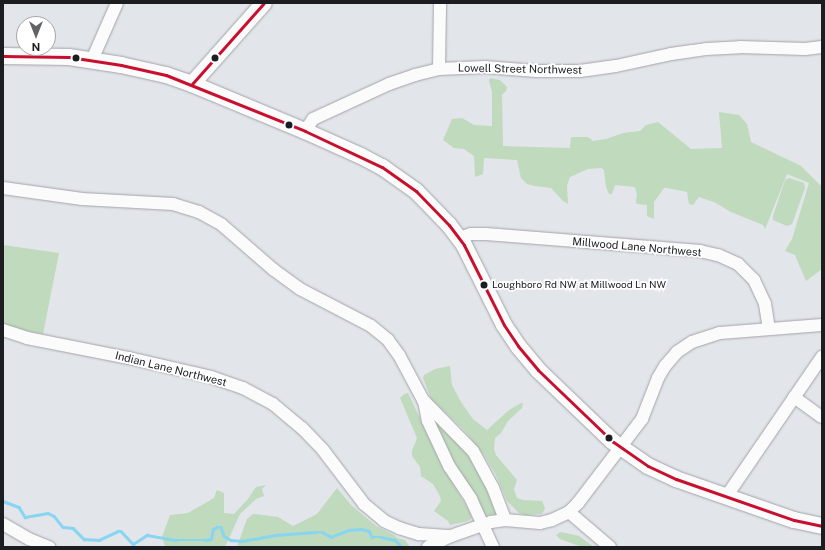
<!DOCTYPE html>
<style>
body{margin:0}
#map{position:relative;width:825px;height:550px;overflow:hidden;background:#e2e5ea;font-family:"Public Sans",sans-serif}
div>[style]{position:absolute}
.green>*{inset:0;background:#bfdabc}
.stream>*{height:2.5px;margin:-1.25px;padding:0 1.25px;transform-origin:1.25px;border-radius:1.25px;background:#87d5f1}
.roads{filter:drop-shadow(0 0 1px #a2a4a8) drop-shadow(0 0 1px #a2a4a8)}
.minor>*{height:12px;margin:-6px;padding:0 6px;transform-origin:6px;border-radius:6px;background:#fbfbfc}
.major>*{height:16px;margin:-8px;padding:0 8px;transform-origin:8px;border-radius:8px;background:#fbfbfc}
.bus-1>*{height:3px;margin:-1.5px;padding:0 1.5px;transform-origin:1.5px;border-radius:1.5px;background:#c8102e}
.dots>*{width:11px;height:11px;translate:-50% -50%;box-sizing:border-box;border:2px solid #fff;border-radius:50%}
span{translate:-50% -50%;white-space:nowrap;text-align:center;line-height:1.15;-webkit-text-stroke:3.5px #fff;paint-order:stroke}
.bus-label{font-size:10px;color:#1b1d20}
.left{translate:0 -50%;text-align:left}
.street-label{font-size:11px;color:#1b1d20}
.frame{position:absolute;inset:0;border:4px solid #1b1d20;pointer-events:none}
.north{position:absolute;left:16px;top:16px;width:40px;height:40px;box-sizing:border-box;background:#fff;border:1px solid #a4a5a6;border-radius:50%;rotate:180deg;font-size:11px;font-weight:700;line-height:16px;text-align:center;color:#1b1d20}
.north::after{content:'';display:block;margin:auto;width:14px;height:18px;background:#616367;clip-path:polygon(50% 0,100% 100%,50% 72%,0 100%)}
</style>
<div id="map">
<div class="green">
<div style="clip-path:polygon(490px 78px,500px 80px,507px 87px,506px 91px,502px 95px,503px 146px,570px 148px,571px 137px,588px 137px,593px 141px,606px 139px,623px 133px,640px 131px,646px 125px,658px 122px,691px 149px,722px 148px,719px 112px,739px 115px,747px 124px,751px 142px,801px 166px,822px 187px,822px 269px,806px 281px,795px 255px,785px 251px,792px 239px,809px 183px,787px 174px,765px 229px,763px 225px,731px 212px,714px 202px,699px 197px,693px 205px,689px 204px,687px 192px,667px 188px,664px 188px,654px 202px,654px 219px,647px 216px,647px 205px,637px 204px,636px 202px,637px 194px,635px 187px,615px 185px,612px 194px,609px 194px,606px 187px,604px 170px,601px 168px,588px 169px,570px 177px,567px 185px,568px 204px,563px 201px,551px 188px,535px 186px,527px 184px,521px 178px,517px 160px,484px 158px,483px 174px,475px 177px,474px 156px,464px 149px,454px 148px,443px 140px,452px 119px,462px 118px,474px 125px,492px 126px,492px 92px,489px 81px)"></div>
<div style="clip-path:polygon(789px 178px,804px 183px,805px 188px,792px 224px,787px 226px,773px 220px,773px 216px,785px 180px)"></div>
<div style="clip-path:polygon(3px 245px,59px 253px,43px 334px,21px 330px,3px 324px)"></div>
<div style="clip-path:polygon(450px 366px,452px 385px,461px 402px,473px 419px,487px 430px,509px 410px,521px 403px,523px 404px,522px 408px,508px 421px,501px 433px,495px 438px,494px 449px,496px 455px,517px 480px,514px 489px,517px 498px,523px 500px,542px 501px,545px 508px,542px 514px,525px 515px,519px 513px,507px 501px,496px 475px,484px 455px,464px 430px,431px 399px,423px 378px,424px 375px,435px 369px)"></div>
<div style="clip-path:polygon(408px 393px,441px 463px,471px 514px,472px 518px,468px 521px,450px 525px,448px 521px,434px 511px,441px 501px,440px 496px,433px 484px,421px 476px,420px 467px,412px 456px,412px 451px,417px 438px,400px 398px,404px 394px)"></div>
<div style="clip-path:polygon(433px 414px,465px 447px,498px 511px,496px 514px,485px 516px,466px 487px,430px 417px)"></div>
<div style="clip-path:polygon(266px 485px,262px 489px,264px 496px,256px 499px,240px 514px,225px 547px,165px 546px,162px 537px,170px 515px,188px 513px,214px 498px,217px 490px,224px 493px,224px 513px,234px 514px,248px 499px,256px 487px)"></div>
<div style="clip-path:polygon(337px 488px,351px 505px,376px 526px,394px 535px,397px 538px,405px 540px,410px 547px,237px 547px,247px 519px,253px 514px,278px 517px,293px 526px,317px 514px)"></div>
<div style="clip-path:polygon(561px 532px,579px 536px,594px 547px,582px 547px,560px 539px,556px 535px)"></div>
</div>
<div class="stream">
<div style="left:3px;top:501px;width:17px;rotate:21deg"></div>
<div style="left:19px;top:507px;width:12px;rotate:59deg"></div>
<div style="left:25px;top:517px;width:23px;rotate:-10deg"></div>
<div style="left:48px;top:513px;width:7px;rotate:27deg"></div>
<div style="left:54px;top:516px;width:14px;rotate:51deg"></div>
<div style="left:63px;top:527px;width:10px;rotate:6deg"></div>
<div style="left:73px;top:528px;width:16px;rotate:45deg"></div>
<div style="left:84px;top:539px;width:15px;rotate:4deg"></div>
<div style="left:99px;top:540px;width:21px;rotate:-25deg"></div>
<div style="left:118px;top:531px;width:3px"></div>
<div style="left:121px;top:531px;width:18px;rotate:47deg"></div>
<div style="left:133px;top:544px;width:17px;rotate:-33deg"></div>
<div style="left:147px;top:535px;width:29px;rotate:10deg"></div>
<div style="left:176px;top:540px;width:29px"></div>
<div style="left:205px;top:540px;width:6px;rotate:-9deg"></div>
<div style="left:211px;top:539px;width:10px;rotate:-79deg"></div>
<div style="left:213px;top:529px;width:4px;rotate:-27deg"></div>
<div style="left:217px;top:527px;width:4px"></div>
<div style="left:221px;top:527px;width:9px;rotate:72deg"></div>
<div style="left:224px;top:536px;width:8px;rotate:30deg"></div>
<div style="left:231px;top:540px;width:11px;rotate:5deg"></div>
<div style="left:242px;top:541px;width:34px;rotate:-10deg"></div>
<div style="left:275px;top:535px;width:41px;rotate:-4.2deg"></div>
<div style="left:316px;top:532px;width:6px"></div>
<div style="left:322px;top:532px;width:10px;rotate:29deg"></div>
<div style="left:331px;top:537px;width:18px;rotate:-22deg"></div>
<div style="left:348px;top:530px;width:13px;rotate:-4deg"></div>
<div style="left:361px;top:529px;width:8px;rotate:14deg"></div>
<div style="left:369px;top:531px;width:7px;rotate:63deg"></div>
<div style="left:372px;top:537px;width:9px"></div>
<div style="left:381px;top:537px;width:14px;rotate:12deg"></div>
<div style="left:395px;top:540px;width:10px;rotate:45deg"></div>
</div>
<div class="roads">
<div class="minor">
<div style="left:92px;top:60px;width:62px;rotate:-66.3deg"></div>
<div style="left:439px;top:69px;width:66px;rotate:-89.1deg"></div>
<div style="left:305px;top:131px;width:14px;rotate:-56deg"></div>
<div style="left:313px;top:119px;width:84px;rotate:-24.7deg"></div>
<div style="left:389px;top:84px;width:28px;rotate:-19deg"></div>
<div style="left:415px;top:75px;width:25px;rotate:-14deg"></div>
<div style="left:439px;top:69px;width:46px;rotate:-2.5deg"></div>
<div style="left:485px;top:67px;width:51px;rotate:4.5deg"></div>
<div style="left:536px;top:71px;width:44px"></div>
<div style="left:580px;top:71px;width:36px;rotate:-8deg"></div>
<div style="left:616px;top:66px;width:56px;rotate:-12.3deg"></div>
<div style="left:671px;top:54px;width:35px;rotate:-8deg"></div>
<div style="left:706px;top:49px;width:34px;rotate:-3deg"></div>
<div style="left:740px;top:47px;width:65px;rotate:1.8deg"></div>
<div style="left:805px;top:49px;width:17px;rotate:-7deg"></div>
<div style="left:3px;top:188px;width:80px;rotate:7.9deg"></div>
<div style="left:82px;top:199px;width:91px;rotate:3.1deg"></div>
<div style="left:173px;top:204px;width:27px;rotate:17deg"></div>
<div style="left:199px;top:212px;width:26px;rotate:29deg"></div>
<div style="left:222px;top:225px;width:69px;rotate:40.9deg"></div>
<div style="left:274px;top:270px;width:32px;rotate:36deg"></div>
<div style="left:300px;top:289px;width:80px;rotate:27.5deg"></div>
<div style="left:371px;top:326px;width:22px;rotate:39deg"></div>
<div style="left:388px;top:340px;width:19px;rotate:54deg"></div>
<div style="left:399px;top:355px;width:51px;rotate:61.9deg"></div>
<div style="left:423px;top:400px;width:71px;rotate:45.6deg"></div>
<div style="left:473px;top:451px;width:42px;rotate:61.6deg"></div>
<div style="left:493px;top:488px;width:34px;rotate:69deg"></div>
<div style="left:460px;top:238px;width:12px;rotate:-20deg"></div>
<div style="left:471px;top:234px;width:15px"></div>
<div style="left:486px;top:234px;width:215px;rotate:4.5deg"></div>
<div style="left:700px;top:251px;width:18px;rotate:13deg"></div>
<div style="left:718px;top:255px;width:22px;rotate:24deg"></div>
<div style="left:738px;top:264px;width:23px;rotate:45deg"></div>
<div style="left:754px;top:280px;width:26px;rotate:65deg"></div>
<div style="left:765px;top:304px;width:25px;rotate:81deg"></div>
<div style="left:3px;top:330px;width:25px;rotate:18deg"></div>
<div style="left:27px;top:338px;width:104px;rotate:11.1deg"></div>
<div style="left:129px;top:358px;width:84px;rotate:13deg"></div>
<div style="left:211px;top:377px;width:34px;rotate:19deg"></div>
<div style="left:243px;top:388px;width:34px;rotate:28deg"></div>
<div style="left:273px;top:404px;width:38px;rotate:40deg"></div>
<div style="left:302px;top:428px;width:30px;rotate:46deg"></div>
<div style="left:323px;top:450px;width:68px;rotate:52.8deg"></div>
<div style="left:364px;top:504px;width:26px;rotate:40deg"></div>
<div style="left:384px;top:521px;width:17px;rotate:25deg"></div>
<div style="left:399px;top:528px;width:21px;rotate:17deg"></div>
<div style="left:419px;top:534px;width:32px;rotate:4deg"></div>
<div style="left:794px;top:397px;width:34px;rotate:36deg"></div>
<div style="left:424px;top:401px;width:20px;rotate:79deg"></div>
<div style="left:428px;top:421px;width:50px;rotate:65deg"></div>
<div style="left:449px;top:466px;width:40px;rotate:56deg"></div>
<div style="left:471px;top:499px;width:53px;rotate:65.4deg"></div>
<div style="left:726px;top:497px;width:170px;rotate:-55.6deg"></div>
<div style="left:569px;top:512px;width:54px;rotate:40.5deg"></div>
<div style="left:3px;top:524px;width:30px;rotate:30deg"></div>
<div style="left:29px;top:539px;width:22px;rotate:22deg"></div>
<div style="left:428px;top:547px;width:25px;rotate:-26deg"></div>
<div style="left:451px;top:536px;width:42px;rotate:-19.3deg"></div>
<div style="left:491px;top:522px;width:14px;rotate:-8deg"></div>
<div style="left:505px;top:520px;width:35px;rotate:5deg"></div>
<div style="left:540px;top:523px;width:12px;rotate:-14deg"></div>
<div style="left:552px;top:520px;width:19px;rotate:-25deg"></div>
<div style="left:569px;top:512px;width:13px;rotate:-45deg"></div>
<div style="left:578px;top:503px;width:106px;rotate:-52.7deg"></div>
<div style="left:642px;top:419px;width:44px;rotate:-68.7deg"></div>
<div style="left:658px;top:378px;width:14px;rotate:-60deg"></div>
<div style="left:665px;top:366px;width:18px;rotate:-49deg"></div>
<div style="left:677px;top:352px;width:18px;rotate:-34deg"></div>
<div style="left:692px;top:342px;width:29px;rotate:-18deg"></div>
<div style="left:720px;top:333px;width:102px;rotate:-4.5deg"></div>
</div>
<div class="major">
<div style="left:3px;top:56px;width:66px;rotate:0.9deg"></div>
<div style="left:69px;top:57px;width:53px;rotate:8.7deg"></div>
<div style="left:121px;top:65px;width:46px;rotate:12.5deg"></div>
<div style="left:166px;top:75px;width:28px;rotate:19deg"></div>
<div style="left:192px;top:84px;width:122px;rotate:22.6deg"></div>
<div style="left:305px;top:131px;width:61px;rotate:24.1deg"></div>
<div style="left:361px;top:156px;width:24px;rotate:28deg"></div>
<div style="left:382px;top:167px;width:42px;rotate:35.2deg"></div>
<div style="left:416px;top:191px;width:47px;rotate:45.9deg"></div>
<div style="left:449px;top:225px;width:25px;rotate:53deg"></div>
<div style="left:464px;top:245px;width:89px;rotate:63.4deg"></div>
<div style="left:504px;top:325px;width:25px;rotate:56deg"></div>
<div style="left:518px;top:346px;width:31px;rotate:50deg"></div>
<div style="left:538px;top:370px;width:103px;rotate:43.8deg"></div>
<div style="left:612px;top:441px;width:44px;rotate:34.8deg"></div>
<div style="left:648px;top:466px;width:31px;rotate:25deg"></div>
<div style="left:676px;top:479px;width:125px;rotate:19.2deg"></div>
<div style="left:794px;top:520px;width:29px;rotate:12deg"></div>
<div style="left:192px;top:84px;width:108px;rotate:-48.4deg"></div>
</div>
</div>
<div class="bus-1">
<div style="left:3px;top:56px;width:66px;rotate:0.9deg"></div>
<div style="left:69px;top:57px;width:53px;rotate:8.7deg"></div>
<div style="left:121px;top:65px;width:46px;rotate:12.5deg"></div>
<div style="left:166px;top:75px;width:150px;rotate:21.9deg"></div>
<div style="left:305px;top:131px;width:85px;rotate:25.1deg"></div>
<div style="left:382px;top:167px;width:42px;rotate:35.2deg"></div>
<div style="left:416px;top:191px;width:47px;rotate:45.9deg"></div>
<div style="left:449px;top:225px;width:25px;rotate:53deg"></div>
<div style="left:464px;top:245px;width:89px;rotate:63.4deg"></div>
<div style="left:504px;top:325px;width:25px;rotate:56deg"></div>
<div style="left:518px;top:346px;width:31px;rotate:50deg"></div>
<div style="left:538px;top:370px;width:103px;rotate:43.8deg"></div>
<div style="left:612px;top:441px;width:44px;rotate:34.8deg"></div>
<div style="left:648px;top:466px;width:31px;rotate:25deg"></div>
<div style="left:676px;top:479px;width:125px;rotate:19.2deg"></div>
<div style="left:794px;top:520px;width:29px;rotate:12deg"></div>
<div style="left:192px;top:84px;width:108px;rotate:-48.4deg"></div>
</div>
<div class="dots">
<div style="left:76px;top:58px;background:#1b1d20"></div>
<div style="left:215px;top:58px;background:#1b1d20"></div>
<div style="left:289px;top:125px;background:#1b1d20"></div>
<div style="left:484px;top:285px;background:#1b1d20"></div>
<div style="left:609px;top:438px;background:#1b1d20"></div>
</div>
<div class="bus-label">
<span class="left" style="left:492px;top:285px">Loughboro Rd NW at Millwood Ln NW</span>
</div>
<div class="street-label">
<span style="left:520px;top:69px;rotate:1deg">Lowell Street Northwest</span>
<span style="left:637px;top:247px;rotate:5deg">Millwood Lane Northwest</span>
<span style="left:171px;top:369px;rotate:14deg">Indian Lane Northwest</span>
</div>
<div class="frame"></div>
<div class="north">N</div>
</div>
